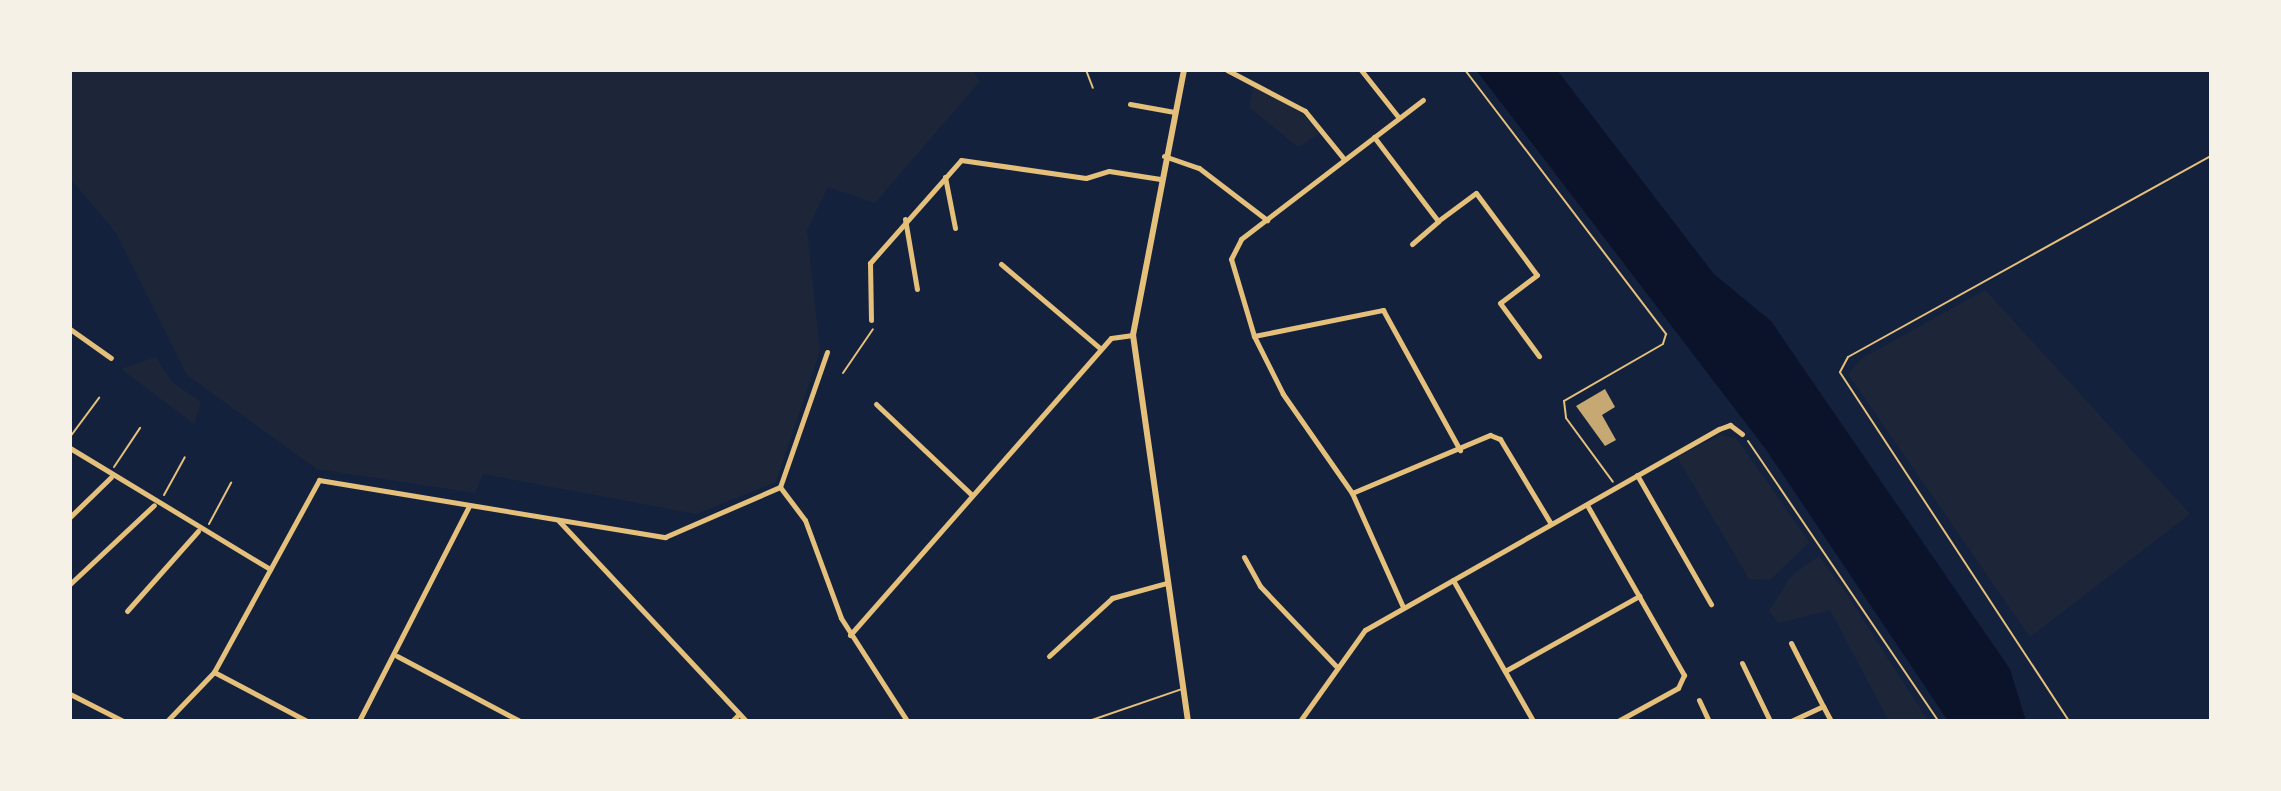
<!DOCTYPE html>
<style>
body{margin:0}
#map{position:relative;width:2281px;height:791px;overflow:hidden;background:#14213d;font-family:"Sofia Sans Condensed",sans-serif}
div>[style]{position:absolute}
.green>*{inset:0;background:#1d2539}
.water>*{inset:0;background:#0b132b}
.building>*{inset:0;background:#c6a872}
.path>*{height:2px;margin:-1px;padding:0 1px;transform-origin:1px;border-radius:1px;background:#e5c07b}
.service>*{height:2px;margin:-1px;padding:0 1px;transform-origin:1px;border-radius:1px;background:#e5c07b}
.minor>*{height:5px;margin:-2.5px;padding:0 2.5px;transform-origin:2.5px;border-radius:2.5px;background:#e5c07b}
.secondary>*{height:6px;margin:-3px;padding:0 3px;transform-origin:3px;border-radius:3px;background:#e5c07b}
span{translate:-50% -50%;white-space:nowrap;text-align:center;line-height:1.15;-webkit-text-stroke:8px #f6f1e7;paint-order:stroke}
.frame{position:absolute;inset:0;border:72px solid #f6f1e7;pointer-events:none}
</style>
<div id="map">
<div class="green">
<div style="clip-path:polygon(70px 70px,972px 70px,980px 81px,875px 203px,828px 187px,807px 230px,820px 351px,776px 482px,696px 514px,483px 474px,475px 493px,317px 469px,187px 375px,116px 233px,70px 178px)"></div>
<div style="clip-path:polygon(1254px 83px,1304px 115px,1319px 134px,1298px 147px,1249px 107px)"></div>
<div style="clip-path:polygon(1985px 290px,2190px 514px,2030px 637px,1848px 374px,1861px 359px)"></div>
<div style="clip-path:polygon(156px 357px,172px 382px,201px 402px,194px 424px,121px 369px)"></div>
<div style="clip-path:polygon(1721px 435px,1736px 438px,1809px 542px,1770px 580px,1749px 579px,1677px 457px)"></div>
<div style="clip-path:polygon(1819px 556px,1846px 593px,1928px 721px,1889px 721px,1830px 610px,1778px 623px,1769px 611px,1791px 576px)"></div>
</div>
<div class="water">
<div style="clip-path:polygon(1476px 70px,1557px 70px,1714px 274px,1771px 321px,2010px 669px,2026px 721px,1948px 721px,1767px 451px)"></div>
</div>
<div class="building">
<div style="clip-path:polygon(1605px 389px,1615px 407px,1602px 415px,1616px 440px,1605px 446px,1576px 406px)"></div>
</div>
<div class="path">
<div style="left:1086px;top:70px;width:19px;rotate:69deg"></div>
<div style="left:1465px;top:70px;width:332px;rotate:52.7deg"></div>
<div style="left:1666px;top:334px;width:10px;rotate:107deg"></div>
<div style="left:1663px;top:344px;width:114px;rotate:150.1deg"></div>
<div style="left:1564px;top:401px;width:17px;rotate:83deg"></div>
<div style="left:1566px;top:418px;width:79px;rotate:53.7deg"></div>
<div style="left:843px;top:373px;width:53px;rotate:-55.7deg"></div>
<div style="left:70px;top:437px;width:49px;rotate:-53.4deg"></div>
<div style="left:1748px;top:441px;width:338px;rotate:55.8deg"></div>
<div style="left:114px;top:467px;width:47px;rotate:-56.3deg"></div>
<div style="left:164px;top:495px;width:43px;rotate:-61.1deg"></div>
<div style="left:209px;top:524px;width:47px;rotate:-61.8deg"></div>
<div style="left:2069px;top:721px;width:417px;rotate:-123.3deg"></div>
<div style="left:1840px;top:372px;width:17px;rotate:-62deg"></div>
<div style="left:1848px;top:357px;width:415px;rotate:-29deg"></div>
</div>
<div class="service">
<div style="left:1089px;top:721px;width:98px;rotate:-19deg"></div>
</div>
<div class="minor">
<div style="left:1227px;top:70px;width:88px;rotate:27.7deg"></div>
<div style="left:1305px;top:111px;width:62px;rotate:50.9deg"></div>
<div style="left:1361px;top:70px;width:61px;rotate:51.6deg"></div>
<div style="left:1130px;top:104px;width:45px;rotate:10.3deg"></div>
<div style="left:1374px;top:137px;width:106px;rotate:52.7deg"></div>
<div style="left:1438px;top:221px;width:47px;rotate:-36.4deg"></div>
<div style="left:1476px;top:193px;width:102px;rotate:53.4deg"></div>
<div style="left:1537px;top:275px;width:46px;rotate:142.9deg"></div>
<div style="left:1500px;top:303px;width:66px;rotate:53.7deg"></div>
<div style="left:1164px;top:156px;width:37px;rotate:19deg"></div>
<div style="left:1199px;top:168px;width:86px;rotate:37.4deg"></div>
<div style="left:945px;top:177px;width:52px;rotate:78.9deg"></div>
<div style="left:905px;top:219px;width:71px;rotate:80.3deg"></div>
<div style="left:1412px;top:244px;width:35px;rotate:-41deg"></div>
<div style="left:1001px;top:264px;width:131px;rotate:40.4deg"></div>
<div style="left:871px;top:320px;width:57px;rotate:-91deg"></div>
<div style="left:870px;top:263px;width:137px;rotate:-48.5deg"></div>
<div style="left:961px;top:160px;width:126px;rotate:8.2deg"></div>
<div style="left:1086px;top:178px;width:24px;rotate:-17deg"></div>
<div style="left:1109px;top:171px;width:52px;rotate:8.9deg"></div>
<div style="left:70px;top:329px;width:50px;rotate:35.3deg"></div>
<div style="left:1254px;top:336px;width:132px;rotate:-11.4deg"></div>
<div style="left:1383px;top:310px;width:160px;rotate:61.2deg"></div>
<div style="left:876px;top:404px;width:132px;rotate:43.5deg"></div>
<div style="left:70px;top:448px;width:234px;rotate:31.2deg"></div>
<div style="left:1637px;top:475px;width:149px;rotate:60.2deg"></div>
<div style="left:780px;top:487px;width:41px;rotate:52.9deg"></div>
<div style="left:805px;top:520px;width:104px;rotate:69.8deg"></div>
<div style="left:841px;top:618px;width:122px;rotate:57.3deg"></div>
<div style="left:1352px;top:493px;width:150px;rotate:-22.8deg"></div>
<div style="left:1490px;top:435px;width:11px;rotate:22deg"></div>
<div style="left:1500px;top:439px;width:99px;rotate:59deg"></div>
<div style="left:1587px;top:505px;width:196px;rotate:60.3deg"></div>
<div style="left:1684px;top:675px;width:14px;rotate:115deg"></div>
<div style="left:1678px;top:688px;width:68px;rotate:151.2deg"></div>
<div style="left:70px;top:517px;width:57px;rotate:-44.3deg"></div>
<div style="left:558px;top:520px;width:275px;rotate:46.9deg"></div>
<div style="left:1244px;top:557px;width:33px;rotate:61deg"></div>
<div style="left:1260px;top:586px;width:110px;rotate:46.5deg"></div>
<div style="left:1453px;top:580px;width:162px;rotate:60.4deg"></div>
<div style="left:70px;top:584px;width:115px;rotate:-43.2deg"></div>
<div style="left:1403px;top:607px;width:125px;rotate:-114.1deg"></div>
<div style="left:1352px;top:493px;width:121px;rotate:-124.9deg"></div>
<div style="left:1283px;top:394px;width:65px;rotate:-116.6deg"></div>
<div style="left:1254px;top:336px;width:80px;rotate:-106.6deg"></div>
<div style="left:1231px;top:259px;width:22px;rotate:-63deg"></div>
<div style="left:1241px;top:239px;width:229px;rotate:-37.4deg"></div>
<div style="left:127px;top:611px;width:107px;rotate:-48.4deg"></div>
<div style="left:850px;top:635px;width:395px;rotate:-48.7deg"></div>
<div style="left:1111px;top:338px;width:22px;rotate:-8deg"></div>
<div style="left:1791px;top:643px;width:71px;rotate:63.1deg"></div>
<div style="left:397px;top:656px;width:139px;rotate:27.9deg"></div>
<div style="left:1049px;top:656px;width:86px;rotate:-42.6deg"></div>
<div style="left:1112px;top:598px;width:57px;rotate:-15.3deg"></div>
<div style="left:1742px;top:663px;width:64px;rotate:64.2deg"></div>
<div style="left:1505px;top:671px;width:154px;rotate:-29.2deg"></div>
<div style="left:214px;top:672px;width:105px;rotate:27.8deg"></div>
<div style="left:70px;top:694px;width:59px;rotate:27deg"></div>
<div style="left:1699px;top:700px;width:23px;rotate:65deg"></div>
<div style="left:167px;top:721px;width:68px;rotate:-46.2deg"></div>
<div style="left:214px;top:672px;width:219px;rotate:-61.3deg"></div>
<div style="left:319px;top:480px;width:351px;rotate:9.4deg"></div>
<div style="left:665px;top:537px;width:125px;rotate:-23.5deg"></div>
<div style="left:780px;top:487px;width:143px;rotate:-70.8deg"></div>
<div style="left:359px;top:721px;width:242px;rotate:-62.9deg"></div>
<div style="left:732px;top:721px;width:10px;rotate:-45deg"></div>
<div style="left:1300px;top:721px;width:112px;rotate:-54.5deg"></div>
<div style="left:1365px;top:630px;width:407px;rotate:-29.6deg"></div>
<div style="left:1719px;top:429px;width:12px;rotate:-20deg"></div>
<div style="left:1730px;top:425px;width:15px;rotate:37deg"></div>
<div style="left:1791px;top:721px;width:35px;rotate:-25deg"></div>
<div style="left:1823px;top:706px;width:17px;rotate:62deg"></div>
</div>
<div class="secondary">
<div style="left:1184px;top:70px;width:270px;rotate:100.9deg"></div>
<div style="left:1133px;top:335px;width:390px;rotate:81.9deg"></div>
</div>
<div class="frame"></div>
</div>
